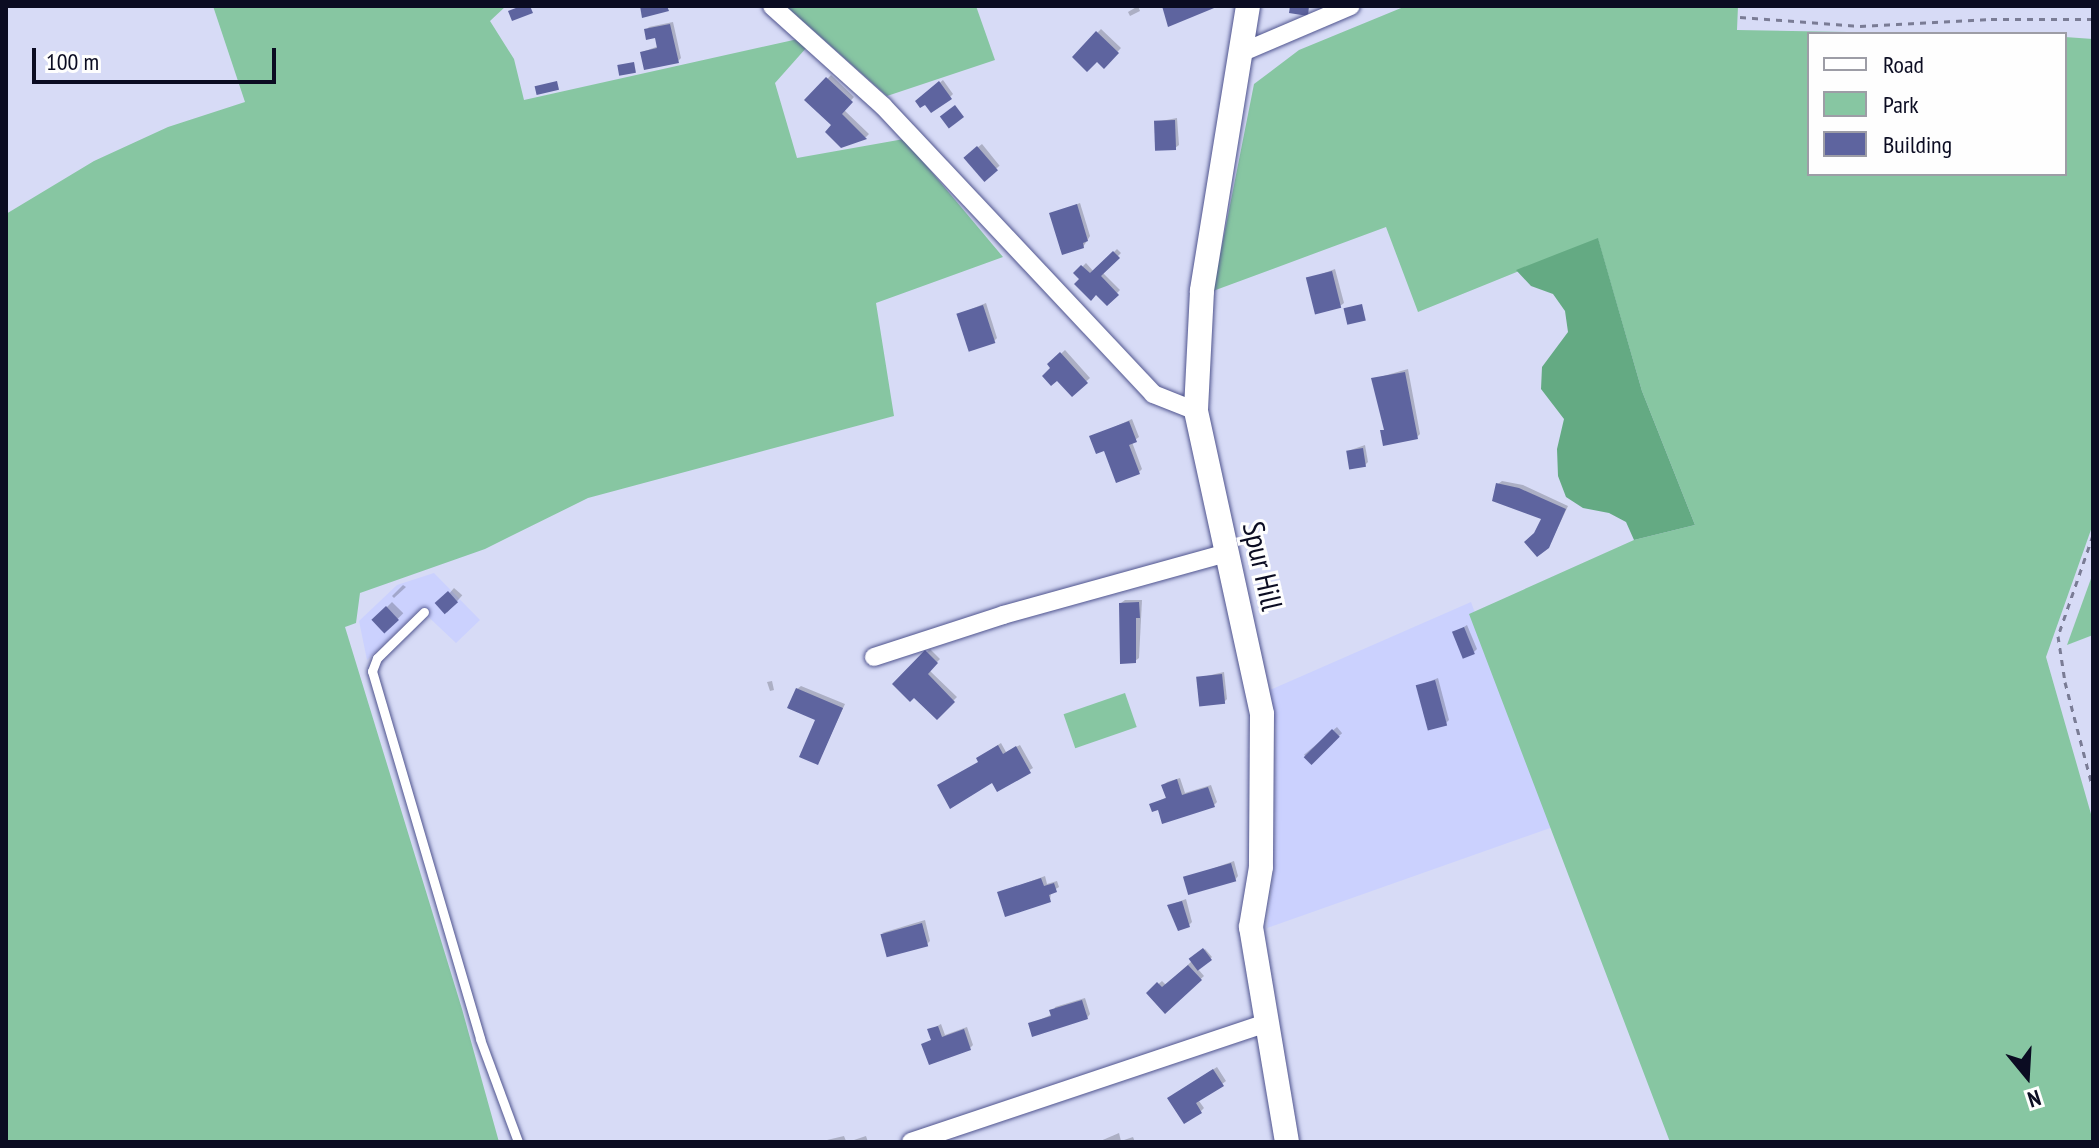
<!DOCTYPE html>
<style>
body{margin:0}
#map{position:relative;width:2099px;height:1148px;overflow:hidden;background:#d7dbf6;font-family:"PT Sans Narrow",sans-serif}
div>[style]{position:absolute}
.built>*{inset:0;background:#cbd1fe}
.green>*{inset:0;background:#87c6a2;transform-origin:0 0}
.forest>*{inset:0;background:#64aa83}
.shadow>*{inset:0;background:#0003;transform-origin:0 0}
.building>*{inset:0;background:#5e649f;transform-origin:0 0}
.path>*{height:3px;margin-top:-1.5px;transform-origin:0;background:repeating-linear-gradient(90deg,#7a7c95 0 6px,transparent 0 12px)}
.roads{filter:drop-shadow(0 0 2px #4f548e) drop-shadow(0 0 2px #4f548e)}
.lane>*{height:9px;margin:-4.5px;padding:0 4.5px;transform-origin:4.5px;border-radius:4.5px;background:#fff}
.street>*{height:18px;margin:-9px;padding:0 9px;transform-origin:9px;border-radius:9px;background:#fff}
.secondary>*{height:24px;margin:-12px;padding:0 12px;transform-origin:12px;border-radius:12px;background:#fff}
span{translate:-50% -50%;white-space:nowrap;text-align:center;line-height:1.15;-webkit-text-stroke:6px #fefefe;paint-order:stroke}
.street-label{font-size:30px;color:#0b0c22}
.frame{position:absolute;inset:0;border:8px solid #0b0c22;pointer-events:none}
.legend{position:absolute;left:1807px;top:32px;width:260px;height:144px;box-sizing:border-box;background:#fefefe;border:2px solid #9d9da6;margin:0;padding:10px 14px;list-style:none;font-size:24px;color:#0b0c22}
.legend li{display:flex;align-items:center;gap:16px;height:40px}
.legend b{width:40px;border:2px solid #9d9da6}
.north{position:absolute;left:1987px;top:1036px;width:80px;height:80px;-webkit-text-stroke:6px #fefefe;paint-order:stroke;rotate:162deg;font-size:22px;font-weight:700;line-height:32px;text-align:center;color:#0b0c22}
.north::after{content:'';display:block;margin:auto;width:28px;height:36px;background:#0b0c22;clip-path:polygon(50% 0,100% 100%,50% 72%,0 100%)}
.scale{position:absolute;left:32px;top:48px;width:244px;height:36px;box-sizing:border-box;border:4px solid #0b0c22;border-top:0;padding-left:10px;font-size:24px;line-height:28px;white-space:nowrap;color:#0b0c22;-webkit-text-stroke:6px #fefefe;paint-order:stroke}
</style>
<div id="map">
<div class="built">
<div style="clip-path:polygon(434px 573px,480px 620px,456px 643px,420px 609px,367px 660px,359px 621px,397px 585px)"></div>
<div style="clip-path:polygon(1471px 602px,1553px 827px,1267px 928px,1274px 869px,1276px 729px,1270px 690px)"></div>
</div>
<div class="green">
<div style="clip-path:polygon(213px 6px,506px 6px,490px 21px,514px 59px,524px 100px,798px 39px,807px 47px,775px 83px,797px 158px,904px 139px,1003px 257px,876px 303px,894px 416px,588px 498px,485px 549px,360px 593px,356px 623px,345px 627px,462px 1009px,499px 1142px,6px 1142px,6px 214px,94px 161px,168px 127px,245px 102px)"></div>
<div style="clip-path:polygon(786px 6px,976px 6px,995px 60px,887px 96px)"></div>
<div style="clip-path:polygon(1406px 6px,1738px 6px,1737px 30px,1959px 34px,1809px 34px,1809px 174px,2065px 174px,2065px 37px,2093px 39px,2093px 524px,2046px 657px,2093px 821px,2093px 1142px,1670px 1142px,1469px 614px,1634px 540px,1695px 525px,1642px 391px,1598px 239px,1418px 312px,1386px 227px,1213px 291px,1254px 84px,1299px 50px)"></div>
<div style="clip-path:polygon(2093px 573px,2093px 635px,2067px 645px)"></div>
<div style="left:1125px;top:693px;width:36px;height:65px;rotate:71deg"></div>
</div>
<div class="forest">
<div style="clip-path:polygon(1598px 238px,1642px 391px,1695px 525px,1634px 540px,1626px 522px,1609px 513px,1583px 508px,1566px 497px,1558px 476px,1557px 449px,1564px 419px,1541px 389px,1542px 367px,1568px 332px,1565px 311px,1553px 294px,1531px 286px,1516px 270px)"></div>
</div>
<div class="shadow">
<div style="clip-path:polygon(1138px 6px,1140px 11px,1130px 16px,1128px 12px)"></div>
<div style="clip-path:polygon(673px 22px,681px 58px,678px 61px,642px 52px,659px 46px,656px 36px,646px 30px,649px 27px)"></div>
<div style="clip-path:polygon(1101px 29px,1121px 48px,1104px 66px,1097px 59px,1074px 57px)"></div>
<div style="clip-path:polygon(831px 75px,854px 97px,843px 109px,869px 134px,866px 137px,841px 145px,834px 125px,807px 100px)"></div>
<div style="clip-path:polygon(943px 80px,953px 94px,950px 97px,918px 101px)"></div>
<div style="clip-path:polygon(1177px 118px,1179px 145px,1175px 148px,1156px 122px)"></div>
<div style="left:982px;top:144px;width:28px;height:21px;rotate:51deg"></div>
<div style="clip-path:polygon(1080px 203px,1090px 236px,1083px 247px,1051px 214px)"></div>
<div style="clip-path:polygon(1117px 249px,1121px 253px,1102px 272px,1120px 290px,1107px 303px,1076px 273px,1086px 263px,1094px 272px)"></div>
<div style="clip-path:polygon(1335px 269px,1344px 303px,1340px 306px,1308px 279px)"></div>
<div style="clip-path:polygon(986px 303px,997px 338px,994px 341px,959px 314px)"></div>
<div style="clip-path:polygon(1065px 350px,1090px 378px,1072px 394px,1050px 364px)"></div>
<div style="clip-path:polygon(1408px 369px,1420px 434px,1417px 437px,1383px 431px,1386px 428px,1373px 379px)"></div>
<div style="clip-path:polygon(1132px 419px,1139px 437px,1132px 442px,1142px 469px,1139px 472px,1092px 437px)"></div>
<div style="clip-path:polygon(1365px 445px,1368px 462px,1365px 465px,1348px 451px)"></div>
<div style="clip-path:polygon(1502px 481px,1523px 485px,1568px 506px,1551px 542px,1537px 533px,1543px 518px,1498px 484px)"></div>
<div style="clip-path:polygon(403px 585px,406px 587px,394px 598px,392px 596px)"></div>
<div style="left:454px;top:588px;width:11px;height:23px;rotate:41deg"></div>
<div style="clip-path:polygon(1125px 600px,1142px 600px,1139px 658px,1135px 661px,1121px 603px)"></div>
<div style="left:392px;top:602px;width:16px;height:25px;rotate:45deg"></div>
<div style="clip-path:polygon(1467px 625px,1477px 649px,1474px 652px,1454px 633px)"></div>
<div style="clip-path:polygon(930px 649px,940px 659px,929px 670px,957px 697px,937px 717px,914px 695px,894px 684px)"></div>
<div style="clip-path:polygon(1224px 672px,1227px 699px,1224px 702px,1198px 678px)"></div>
<div style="clip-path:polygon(1438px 678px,1449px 720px,1446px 723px,1418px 686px)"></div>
<div style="clip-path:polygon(772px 681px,774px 690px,770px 691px,767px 682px)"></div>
<div style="clip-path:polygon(801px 686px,845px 704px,818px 763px,817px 719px,797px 689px)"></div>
<div style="left:1337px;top:727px;width:8px;height:43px;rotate:50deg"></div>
<div style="clip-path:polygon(1001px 743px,1006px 752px,1020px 745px,1033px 768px,998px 789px,978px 758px)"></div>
<div style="clip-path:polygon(1180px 778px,1185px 793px,1211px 785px,1217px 802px,1214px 805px,1159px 807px,1152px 804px,1167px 797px,1164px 785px,1167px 782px)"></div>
<div style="clip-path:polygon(1234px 861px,1238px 876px,1235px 880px,1186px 878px)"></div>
<div style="clip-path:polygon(1045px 876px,1047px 884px,1057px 881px,1059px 887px,1051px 892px,1050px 901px,999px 893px)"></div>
<div style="clip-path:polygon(1186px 899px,1192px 922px,1189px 925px,1170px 905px)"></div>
<div style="clip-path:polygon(925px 920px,930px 941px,927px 944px,882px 933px)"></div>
<div style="clip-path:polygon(1205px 949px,1212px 957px,1198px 969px,1204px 976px,1165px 1011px,1148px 993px,1162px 981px,1166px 985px)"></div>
<div style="clip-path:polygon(1085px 998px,1090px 1014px,1087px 1018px,1030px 1024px,1053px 1014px,1055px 1007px)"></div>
<div style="clip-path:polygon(941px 1024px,945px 1035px,967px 1027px,973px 1045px,970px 1048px,924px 1044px,933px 1039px,930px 1030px)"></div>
<div style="clip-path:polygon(1217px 1067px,1226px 1081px,1199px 1101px,1204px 1108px,1201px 1111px,1173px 1095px)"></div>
<div style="clip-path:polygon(1119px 1133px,1121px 1141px,1133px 1137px,1135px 1142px,1098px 1142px)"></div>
<div style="clip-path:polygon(844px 1136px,846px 1141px,827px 1142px,827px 1140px)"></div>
<div style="clip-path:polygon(866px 1136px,868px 1142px,848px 1142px)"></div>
</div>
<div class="building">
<div style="clip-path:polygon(521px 6px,530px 6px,533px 13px,512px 21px,508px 11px)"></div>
<div style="clip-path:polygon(640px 6px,667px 6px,669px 11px,642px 18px)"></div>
<div style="clip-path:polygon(1162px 6px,1219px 6px,1168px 27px)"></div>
<div style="clip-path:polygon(1290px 6px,1309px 6px,1308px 16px,1289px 13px)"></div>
<div style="clip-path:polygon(670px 24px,679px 63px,644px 70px,640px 52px,657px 48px,655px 38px,646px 40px,644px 29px)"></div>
<div style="clip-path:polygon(1096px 31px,1119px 53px,1104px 69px,1097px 62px,1087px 72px,1072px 57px)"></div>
<div style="left:634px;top:62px;width:11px;height:17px;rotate:80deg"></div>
<div style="clip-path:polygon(826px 77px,853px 102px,842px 114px,867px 139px,841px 148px,825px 132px,831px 125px,804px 100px)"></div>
<div style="left:557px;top:81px;width:9px;height:23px;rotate:77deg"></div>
<div style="clip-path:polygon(939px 81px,952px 99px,931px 113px,925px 105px,920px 108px,915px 101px)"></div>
<div style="left:955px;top:105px;width:15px;height:19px;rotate:53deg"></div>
<div style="left:1175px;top:120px;width:30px;height:21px;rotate:88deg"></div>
<div style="left:977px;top:146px;width:32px;height:18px;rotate:49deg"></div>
<div style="clip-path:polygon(1077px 204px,1088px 241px,1083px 243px,1084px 248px,1062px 255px,1049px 213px)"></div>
<div style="clip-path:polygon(1113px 251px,1120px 258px,1101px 276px,1119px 295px,1107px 306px,1096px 295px,1091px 301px,1074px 284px,1079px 279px,1073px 273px,1081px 265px,1090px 273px)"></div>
<div style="left:1332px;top:271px;width:38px;height:27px;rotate:76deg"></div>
<div style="left:1362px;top:304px;width:17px;height:19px;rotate:77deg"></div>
<div style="left:983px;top:305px;width:40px;height:28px;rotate:72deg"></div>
<div style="clip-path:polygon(1060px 352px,1088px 383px,1072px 397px,1057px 381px,1051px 386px,1042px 376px,1050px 368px,1047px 364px)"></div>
<div style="clip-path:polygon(1405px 372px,1418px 439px,1383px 446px,1380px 430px,1384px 430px,1371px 378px)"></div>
<div style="clip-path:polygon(1129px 421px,1137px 442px,1129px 445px,1140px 474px,1116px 483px,1104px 451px,1096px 454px,1089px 436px)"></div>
<div style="left:1363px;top:448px;width:19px;height:17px;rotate:81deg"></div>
<div style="clip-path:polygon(1496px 483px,1519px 488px,1566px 509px,1549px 548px,1537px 557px,1524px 542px,1534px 533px,1541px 519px,1492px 501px)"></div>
<div style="left:448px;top:591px;width:15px;height:18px;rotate:48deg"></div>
<div style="clip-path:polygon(1139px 602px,1140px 618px,1136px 618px,1136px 663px,1120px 664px,1119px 603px)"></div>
<div style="left:386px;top:606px;width:19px;height:20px;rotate:47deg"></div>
<div style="left:1464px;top:627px;width:29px;height:13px;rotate:68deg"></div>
<div style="clip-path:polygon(925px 650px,938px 663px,928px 674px,955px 702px,937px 720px,914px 698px,910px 702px,892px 684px)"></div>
<div style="left:1222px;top:674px;width:30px;height:26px;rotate:84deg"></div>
<div style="left:1435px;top:680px;width:47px;height:20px;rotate:75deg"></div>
<div style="clip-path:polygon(796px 688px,843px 708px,818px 765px,799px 757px,815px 720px,787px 708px)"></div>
<div style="left:1332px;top:729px;width:11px;height:40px;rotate:45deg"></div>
<div style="clip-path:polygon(998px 745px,1003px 754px,1016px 746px,1031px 773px,997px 792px,992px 783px,950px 809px,937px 785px,978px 762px,976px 758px)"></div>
<div style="clip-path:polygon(1177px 779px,1182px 795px,1208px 787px,1215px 807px,1162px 824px,1158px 810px,1152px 812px,1149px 804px,1166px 798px,1161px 785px)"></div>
<div style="left:1231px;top:863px;width:19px;height:50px;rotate:74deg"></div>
<div style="clip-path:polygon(1041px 878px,1044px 886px,1054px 883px,1057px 892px,1049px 895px,1051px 902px,1005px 917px,997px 892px)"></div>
<div style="clip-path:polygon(1182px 901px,1190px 927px,1178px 931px,1167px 905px)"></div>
<div style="left:922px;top:923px;width:24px;height:43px;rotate:75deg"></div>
<div style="left:1203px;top:948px;width:15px;height:18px;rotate:53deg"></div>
<div style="clip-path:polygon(1188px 965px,1202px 980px,1165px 1014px,1146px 993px,1157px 982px,1162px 987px)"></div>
<div style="clip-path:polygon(1082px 1000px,1088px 1019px,1032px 1037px,1028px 1023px,1051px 1016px,1049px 1010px)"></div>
<div style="clip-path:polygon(938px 1026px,942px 1037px,964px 1029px,971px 1050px,929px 1065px,921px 1044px,931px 1040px,927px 1029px)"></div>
<div style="clip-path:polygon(1213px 1069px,1224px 1086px,1196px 1103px,1202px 1113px,1184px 1124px,1167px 1098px)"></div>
</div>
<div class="path">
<div style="left:1740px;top:17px;width:120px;rotate:4.3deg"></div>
<div style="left:1860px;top:26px;width:131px;rotate:-3.1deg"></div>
<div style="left:1991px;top:19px;width:102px"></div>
<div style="left:2093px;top:535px;width:107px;rotate:109.1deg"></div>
<div style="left:2058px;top:636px;width:47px;rotate:81.3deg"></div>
<div style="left:2065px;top:682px;width:111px;rotate:75.3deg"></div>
</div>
<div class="roads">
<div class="lane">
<div style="left:424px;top:612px;width:66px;rotate:135.6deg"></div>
<div style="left:377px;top:658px;width:14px;rotate:111deg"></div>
<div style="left:372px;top:671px;width:384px;rotate:73.6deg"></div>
<div style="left:480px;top:1039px;width:110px;rotate:69.7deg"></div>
</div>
<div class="street">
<div style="left:772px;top:6px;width:149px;rotate:42deg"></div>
<div style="left:883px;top:106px;width:395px;rotate:46.8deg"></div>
<div style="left:1153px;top:394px;width:46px;rotate:21.6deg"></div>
<div style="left:1243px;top:52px;width:117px;rotate:-23.1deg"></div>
<div style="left:874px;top:657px;width:136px;rotate:-18deg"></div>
<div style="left:1003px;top:615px;width:232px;rotate:-15.5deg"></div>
<div style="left:911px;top:1142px;width:375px;rotate:-18.5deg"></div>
</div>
<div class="secondary">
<div style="left:1248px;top:6px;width:289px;rotate:99.2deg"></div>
<div style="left:1202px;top:291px;width:120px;rotate:92.9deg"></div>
<div style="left:1196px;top:411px;width:310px;rotate:77.7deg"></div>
<div style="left:1262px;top:714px;width:153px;rotate:90.4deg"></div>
<div style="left:1261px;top:867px;width:61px;rotate:99.5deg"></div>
<div style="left:1251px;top:927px;width:218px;rotate:80.5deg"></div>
</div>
</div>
<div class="street-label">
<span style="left:1263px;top:566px;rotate:77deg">Spur Hill</span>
</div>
<div class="frame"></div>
<ul class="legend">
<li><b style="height:10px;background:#fff"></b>Road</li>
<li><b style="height:22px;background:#87c6a2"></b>Park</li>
<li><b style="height:22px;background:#5e649f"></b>Building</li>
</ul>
<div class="north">N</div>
<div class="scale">100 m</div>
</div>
